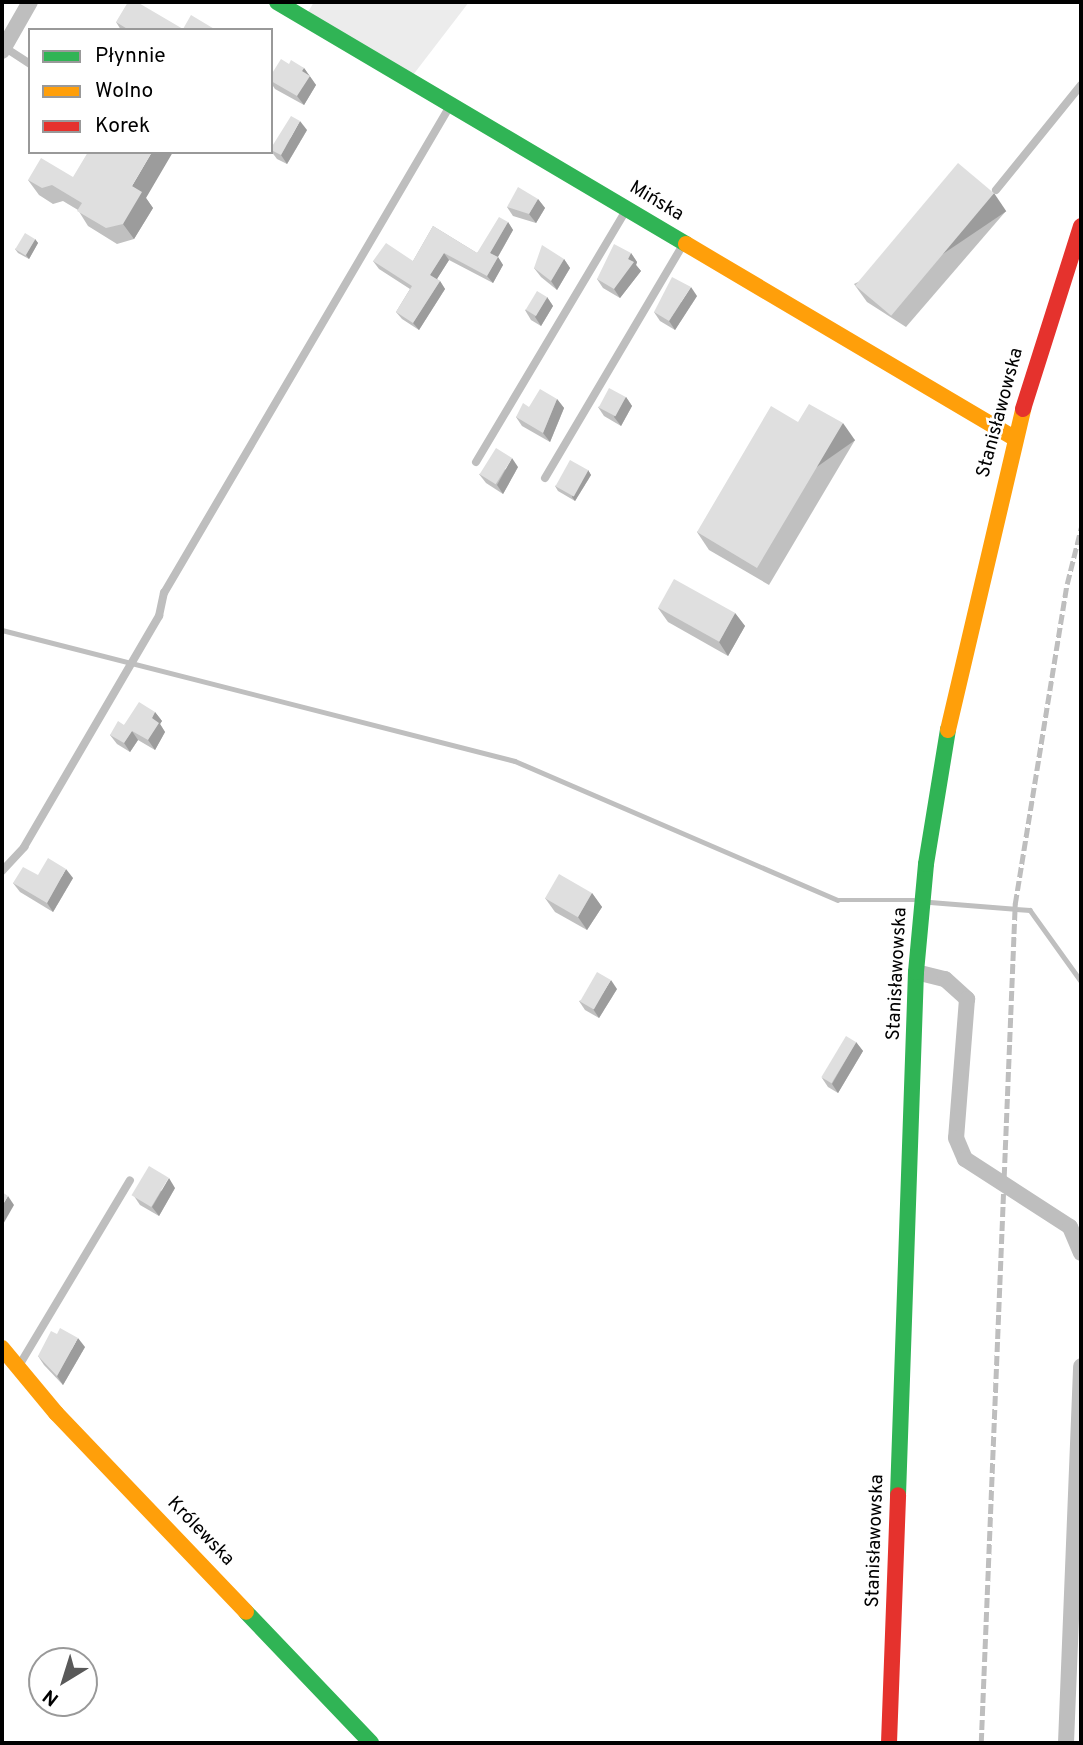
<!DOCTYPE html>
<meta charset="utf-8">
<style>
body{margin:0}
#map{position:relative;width:1083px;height:1745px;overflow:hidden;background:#fff;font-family:Overpass,sans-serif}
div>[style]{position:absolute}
.green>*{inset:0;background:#ececec}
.stream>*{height:4.5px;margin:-2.25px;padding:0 2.25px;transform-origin:2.25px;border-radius:2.25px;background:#bfbfbf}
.lane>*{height:8px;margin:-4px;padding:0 4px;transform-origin:4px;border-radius:4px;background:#bebebe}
.street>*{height:16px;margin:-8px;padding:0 8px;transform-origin:8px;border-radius:8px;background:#bebebe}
.fast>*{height:16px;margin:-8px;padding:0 8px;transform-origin:8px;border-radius:8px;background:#30b455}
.slow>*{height:16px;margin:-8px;padding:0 8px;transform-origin:8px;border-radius:8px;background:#ff9f0a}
.jam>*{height:16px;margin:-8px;padding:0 8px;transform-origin:8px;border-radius:8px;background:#e5322d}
.rail>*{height:4.5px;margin-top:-2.25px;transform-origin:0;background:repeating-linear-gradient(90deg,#bebebe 0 10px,transparent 0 13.5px)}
.wall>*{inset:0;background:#c0c0c0}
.shaded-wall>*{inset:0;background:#9c9c9c;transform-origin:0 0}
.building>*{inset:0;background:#dfdfdf;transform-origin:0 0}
span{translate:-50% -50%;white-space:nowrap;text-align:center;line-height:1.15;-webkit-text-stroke:5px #fff;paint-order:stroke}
.street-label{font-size:19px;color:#000}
.frame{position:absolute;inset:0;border:4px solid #000;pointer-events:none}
.legend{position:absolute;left:28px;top:28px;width:245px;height:126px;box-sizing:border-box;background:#fff;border:2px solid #999;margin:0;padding:9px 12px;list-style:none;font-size:21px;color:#000}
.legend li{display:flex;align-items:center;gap:14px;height:35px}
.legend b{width:35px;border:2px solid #999}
.north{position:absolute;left:28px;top:1647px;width:70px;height:70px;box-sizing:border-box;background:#fff;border:2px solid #999;border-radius:50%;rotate:218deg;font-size:19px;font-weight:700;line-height:28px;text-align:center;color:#000}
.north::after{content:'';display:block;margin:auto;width:24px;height:32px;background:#595959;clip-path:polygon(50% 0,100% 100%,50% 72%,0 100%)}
</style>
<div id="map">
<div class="green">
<div style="clip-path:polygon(314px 2px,469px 2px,413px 75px,308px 12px)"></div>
</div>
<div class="stream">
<div style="left:2px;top:630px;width:529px;rotate:14.32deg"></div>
<div style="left:515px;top:761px;width:351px;rotate:23.3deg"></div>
<div style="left:837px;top:900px;width:77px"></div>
<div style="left:930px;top:902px;width:100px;rotate:4.6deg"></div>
<div style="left:1030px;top:910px;width:87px;rotate:54.3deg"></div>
</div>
<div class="lane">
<div style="left:4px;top:47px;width:31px;rotate:33deg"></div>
<div style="left:996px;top:190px;width:135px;rotate:-51deg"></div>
<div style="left:476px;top:462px;width:291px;rotate:-59.2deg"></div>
<div style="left:545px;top:478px;width:269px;rotate:-59.4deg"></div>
<div style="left:2px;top:871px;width:33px;rotate:-47deg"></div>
<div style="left:24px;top:847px;width:268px;rotate:-59.7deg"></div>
<div style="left:159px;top:616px;width:24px;rotate:-78deg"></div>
<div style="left:164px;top:593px;width:565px;rotate:-59.58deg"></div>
<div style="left:20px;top:1364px;width:214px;rotate:-59.1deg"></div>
</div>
<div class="street">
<div style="left:2px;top:51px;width:56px;rotate:-60.3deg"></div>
<div style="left:916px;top:972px;width:30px;rotate:14deg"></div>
<div style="left:945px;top:979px;width:30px;rotate:42deg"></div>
<div style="left:967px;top:999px;width:139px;rotate:94.5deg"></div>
<div style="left:956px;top:1138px;width:23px;rotate:67deg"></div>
<div style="left:965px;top:1159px;width:125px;rotate:32.9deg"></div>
<div style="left:1070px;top:1227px;width:28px;rotate:67deg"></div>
<div style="left:1066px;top:1743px;width:377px;rotate:-87.7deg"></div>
</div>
<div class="fast">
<div style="left:277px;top:2px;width:475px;rotate:30.6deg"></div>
<div style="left:898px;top:1495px;width:523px;rotate:-88.03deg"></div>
<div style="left:916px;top:972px;width:108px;rotate:-84.7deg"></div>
<div style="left:926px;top:864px;width:136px;rotate:-80.7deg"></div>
<div style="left:246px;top:1612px;width:181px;rotate:46.3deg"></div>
</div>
<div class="slow">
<div style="left:686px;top:244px;width:381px;rotate:30.6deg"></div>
<div style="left:948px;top:730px;width:330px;rotate:-76.8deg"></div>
<div style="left:2px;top:1348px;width:85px;rotate:50.3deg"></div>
<div style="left:56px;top:1413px;width:275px;rotate:46.3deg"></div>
</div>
<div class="jam">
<div style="left:1023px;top:409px;width:192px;rotate:-72.4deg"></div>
<div style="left:889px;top:1743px;width:248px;rotate:-87.9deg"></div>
</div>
<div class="rail">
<div style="left:981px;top:1743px;width:840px;rotate:-87.68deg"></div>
<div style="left:1015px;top:904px;width:324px;rotate:-80.8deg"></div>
<div style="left:1067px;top:584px;width:58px;rotate:-76deg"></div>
</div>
<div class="wall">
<div style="clip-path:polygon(116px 22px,183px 29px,216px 30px,121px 30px)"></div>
<div style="clip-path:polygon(289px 64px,304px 68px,316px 85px,304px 105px,275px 89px,271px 83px,271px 75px)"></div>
<div style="clip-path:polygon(307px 130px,287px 164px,277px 159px,271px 151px,271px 148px)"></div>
<div style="clip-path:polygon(73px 177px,146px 198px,153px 208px,134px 239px,117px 244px,88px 226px,78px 210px,63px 201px,53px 204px,39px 195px,28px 180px)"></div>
<div style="clip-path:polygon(538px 199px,545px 208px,536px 223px,513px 216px,507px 207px)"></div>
<div style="clip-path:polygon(1006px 211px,906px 327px,867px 302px,854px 284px)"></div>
<div style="clip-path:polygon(508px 222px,513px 230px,498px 257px,503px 265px,493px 283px,449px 260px,437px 279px,440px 281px,445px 289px,419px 330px,402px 319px,396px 312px,410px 289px,379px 269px,373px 261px,413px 261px,433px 226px,477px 253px)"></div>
<div style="clip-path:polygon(35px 239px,38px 243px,29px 259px,18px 253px,15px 249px)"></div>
<div style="clip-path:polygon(631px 253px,637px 262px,636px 265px,641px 271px,620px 298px,603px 288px,597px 279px)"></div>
<div style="clip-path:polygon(564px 259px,570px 268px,557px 290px,541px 277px,534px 268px)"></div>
<div style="clip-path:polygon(697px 296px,675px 330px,660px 321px,654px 312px)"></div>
<div style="clip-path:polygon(547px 297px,553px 306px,541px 326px,531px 320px,525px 310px)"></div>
<div style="clip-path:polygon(626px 397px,632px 406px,621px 426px,604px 416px,598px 407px)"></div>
<div style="clip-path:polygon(557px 399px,564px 408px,550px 442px,522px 426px,516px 417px,529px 407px)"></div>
<div style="clip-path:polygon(798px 422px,855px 440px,769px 585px,709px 550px,697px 532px)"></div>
<div style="clip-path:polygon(518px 467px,503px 494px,486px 483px,479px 474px)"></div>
<div style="clip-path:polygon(588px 470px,591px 475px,575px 501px,558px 491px,555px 486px)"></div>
<div style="clip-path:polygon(658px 608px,735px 613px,745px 626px,728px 656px,668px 622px)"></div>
<div style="clip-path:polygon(155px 712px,162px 721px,160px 724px,165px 732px,155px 750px,138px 740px,130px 752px,117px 744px,110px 735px,124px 725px)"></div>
<div style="clip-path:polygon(38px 875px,73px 878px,53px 912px,20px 892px,13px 883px)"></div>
<div style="clip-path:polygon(592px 893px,602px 907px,587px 930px,555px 912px,545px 898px)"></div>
<div style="clip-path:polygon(617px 989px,599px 1018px,585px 1010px,579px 1001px)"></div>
<div style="clip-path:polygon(856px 1042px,863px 1051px,838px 1093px,828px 1087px,822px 1078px)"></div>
<div style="clip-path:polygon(175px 1188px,159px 1216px,140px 1205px,134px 1196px)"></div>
<div style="clip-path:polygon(85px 1347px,63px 1385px,44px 1365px,38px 1356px)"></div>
</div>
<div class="shaded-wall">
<div style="clip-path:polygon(304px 68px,316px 85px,304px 105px,297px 96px,302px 71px)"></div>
<div style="clip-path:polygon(300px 121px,307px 130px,287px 164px,281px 155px)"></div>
<div style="clip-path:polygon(152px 152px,173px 152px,146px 198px,153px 208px,134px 239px,123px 224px,132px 186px)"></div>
<div style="left:994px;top:193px;width:22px;height:153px;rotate:56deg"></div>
<div style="clip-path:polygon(538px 199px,545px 208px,536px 223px,529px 214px)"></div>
<div style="clip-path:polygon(508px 222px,513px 230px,496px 260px,490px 253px)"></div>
<div style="clip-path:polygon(35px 239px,38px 243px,29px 259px,26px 255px)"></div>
<div style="clip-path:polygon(444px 253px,449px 260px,435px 282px,430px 275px)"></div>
<div style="clip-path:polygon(631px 253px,637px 262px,636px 265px,641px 271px,620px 298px,614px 289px)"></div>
<div style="clip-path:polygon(498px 257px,503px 265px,493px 283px,487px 276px)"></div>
<div style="clip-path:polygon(564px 259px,570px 268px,557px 290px,551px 281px)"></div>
<div style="clip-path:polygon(440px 281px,445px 289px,419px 330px,413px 323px)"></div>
<div style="clip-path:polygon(691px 287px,697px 296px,675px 330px,669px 321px)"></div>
<div style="clip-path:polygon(547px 297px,553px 306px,541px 326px,535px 317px)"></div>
<div style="clip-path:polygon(626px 397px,632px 406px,621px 426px,614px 417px)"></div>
<div style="clip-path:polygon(557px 399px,564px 408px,550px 442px,543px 433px)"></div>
<div style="left:843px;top:423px;width:21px;height:169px;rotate:55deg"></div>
<div style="clip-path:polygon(512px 458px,518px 467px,503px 494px,497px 485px)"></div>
<div style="clip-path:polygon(588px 470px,591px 475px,575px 501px,572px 497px)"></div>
<div style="clip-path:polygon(735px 613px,745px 626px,728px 656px,719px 642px)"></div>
<div style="clip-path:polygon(155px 712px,162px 721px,160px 724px,165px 732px,155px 750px,148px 740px,152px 718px)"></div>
<div style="clip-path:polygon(132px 731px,138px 740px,130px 752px,124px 743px)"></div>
<div style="clip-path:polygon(66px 869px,73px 878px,53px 912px,47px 903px)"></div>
<div style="clip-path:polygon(592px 893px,602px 907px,587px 930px,578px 917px)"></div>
<div style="clip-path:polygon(611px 980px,617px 989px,599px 1018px,593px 1009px)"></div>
<div style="clip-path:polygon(856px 1042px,863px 1051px,838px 1093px,832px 1084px)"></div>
<div style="clip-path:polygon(169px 1178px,175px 1188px,159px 1216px,152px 1207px)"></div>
<div style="clip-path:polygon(8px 1196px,14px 1205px,2px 1226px,2px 1206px)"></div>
<div style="clip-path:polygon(78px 1338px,85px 1347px,63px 1385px,57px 1376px)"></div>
</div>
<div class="building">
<div style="clip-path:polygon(128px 2px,137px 2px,183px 29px,191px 15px,216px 30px,129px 30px,116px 22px)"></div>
<div style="clip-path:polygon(281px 59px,289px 64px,291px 60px,304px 68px,302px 71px,310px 76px,297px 96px,271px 81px,271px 75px)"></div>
<div style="clip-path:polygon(291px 116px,300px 121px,281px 155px,271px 150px,271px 148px)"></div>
<div style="clip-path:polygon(88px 152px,152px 152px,132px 186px,142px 192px,123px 224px,106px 228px,77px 211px,82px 203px,52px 185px,42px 188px,28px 180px,41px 158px,73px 177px)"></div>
<div style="left:958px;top:163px;width:47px;height:160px;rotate:40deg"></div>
<div style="clip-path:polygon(518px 187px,538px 199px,529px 214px,507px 207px)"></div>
<div style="clip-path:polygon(499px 217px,508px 222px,490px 253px,498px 257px,487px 276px,444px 253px,430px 275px,440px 281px,413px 323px,396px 312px,412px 286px,373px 261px,386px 243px,413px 261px,433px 226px,477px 253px)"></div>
<div style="left:25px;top:233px;width:12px;height:19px;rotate:31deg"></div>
<div style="clip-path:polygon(614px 244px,631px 253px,628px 259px,634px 262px,614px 289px,597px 279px)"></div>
<div style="clip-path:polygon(542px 245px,564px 259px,551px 281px,534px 268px)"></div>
<div style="clip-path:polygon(672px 277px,691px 287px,669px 321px,654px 312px)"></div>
<div style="left:537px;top:291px;width:12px;height:22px;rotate:31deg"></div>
<div style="left:609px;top:388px;width:19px;height:22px;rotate:28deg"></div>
<div style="clip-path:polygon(540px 389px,557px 399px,543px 433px,516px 417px,523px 403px,529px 407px)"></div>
<div style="clip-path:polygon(809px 404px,843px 423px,757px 568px,697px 532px,771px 406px,798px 422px)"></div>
<div style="left:496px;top:448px;width:19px;height:31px;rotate:32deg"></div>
<div style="left:570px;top:460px;width:21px;height:30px;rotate:29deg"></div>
<div style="left:674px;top:579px;width:70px;height:33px;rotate:29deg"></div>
<div style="clip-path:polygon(139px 702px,155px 712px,152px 718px,159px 723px,148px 740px,132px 731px,124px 743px,110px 735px,118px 721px,124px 725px)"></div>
<div style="clip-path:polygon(48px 858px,66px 869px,47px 903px,13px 883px,23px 867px,38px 875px)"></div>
<div style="left:559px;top:874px;width:38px;height:28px;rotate:30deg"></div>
<div style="left:597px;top:972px;width:16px;height:34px;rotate:30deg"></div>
<div style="left:846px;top:1036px;width:12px;height:48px;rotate:31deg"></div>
<div style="left:149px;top:1166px;width:23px;height:34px;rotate:31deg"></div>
<div style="clip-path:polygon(2px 1192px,8px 1196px,2px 1206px)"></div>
<div style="clip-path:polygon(60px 1328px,78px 1338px,57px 1376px,38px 1356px,51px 1331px,57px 1334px)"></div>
</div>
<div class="street-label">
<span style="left:656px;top:202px;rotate:31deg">Mińska</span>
<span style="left:1001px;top:413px;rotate:-75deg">Stanisławowska</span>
<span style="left:898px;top:974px;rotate:-87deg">Stanisławowska</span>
<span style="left:200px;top:1532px;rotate:46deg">Królewska</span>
<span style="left:876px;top:1541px;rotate:-88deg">Stanisławowska</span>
</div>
<div class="frame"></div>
<ul class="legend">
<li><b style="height:9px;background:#30b455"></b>Płynnie</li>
<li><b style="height:9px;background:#ff9f0a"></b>Wolno</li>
<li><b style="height:9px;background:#e5322d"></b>Korek</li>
</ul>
<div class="north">N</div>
</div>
